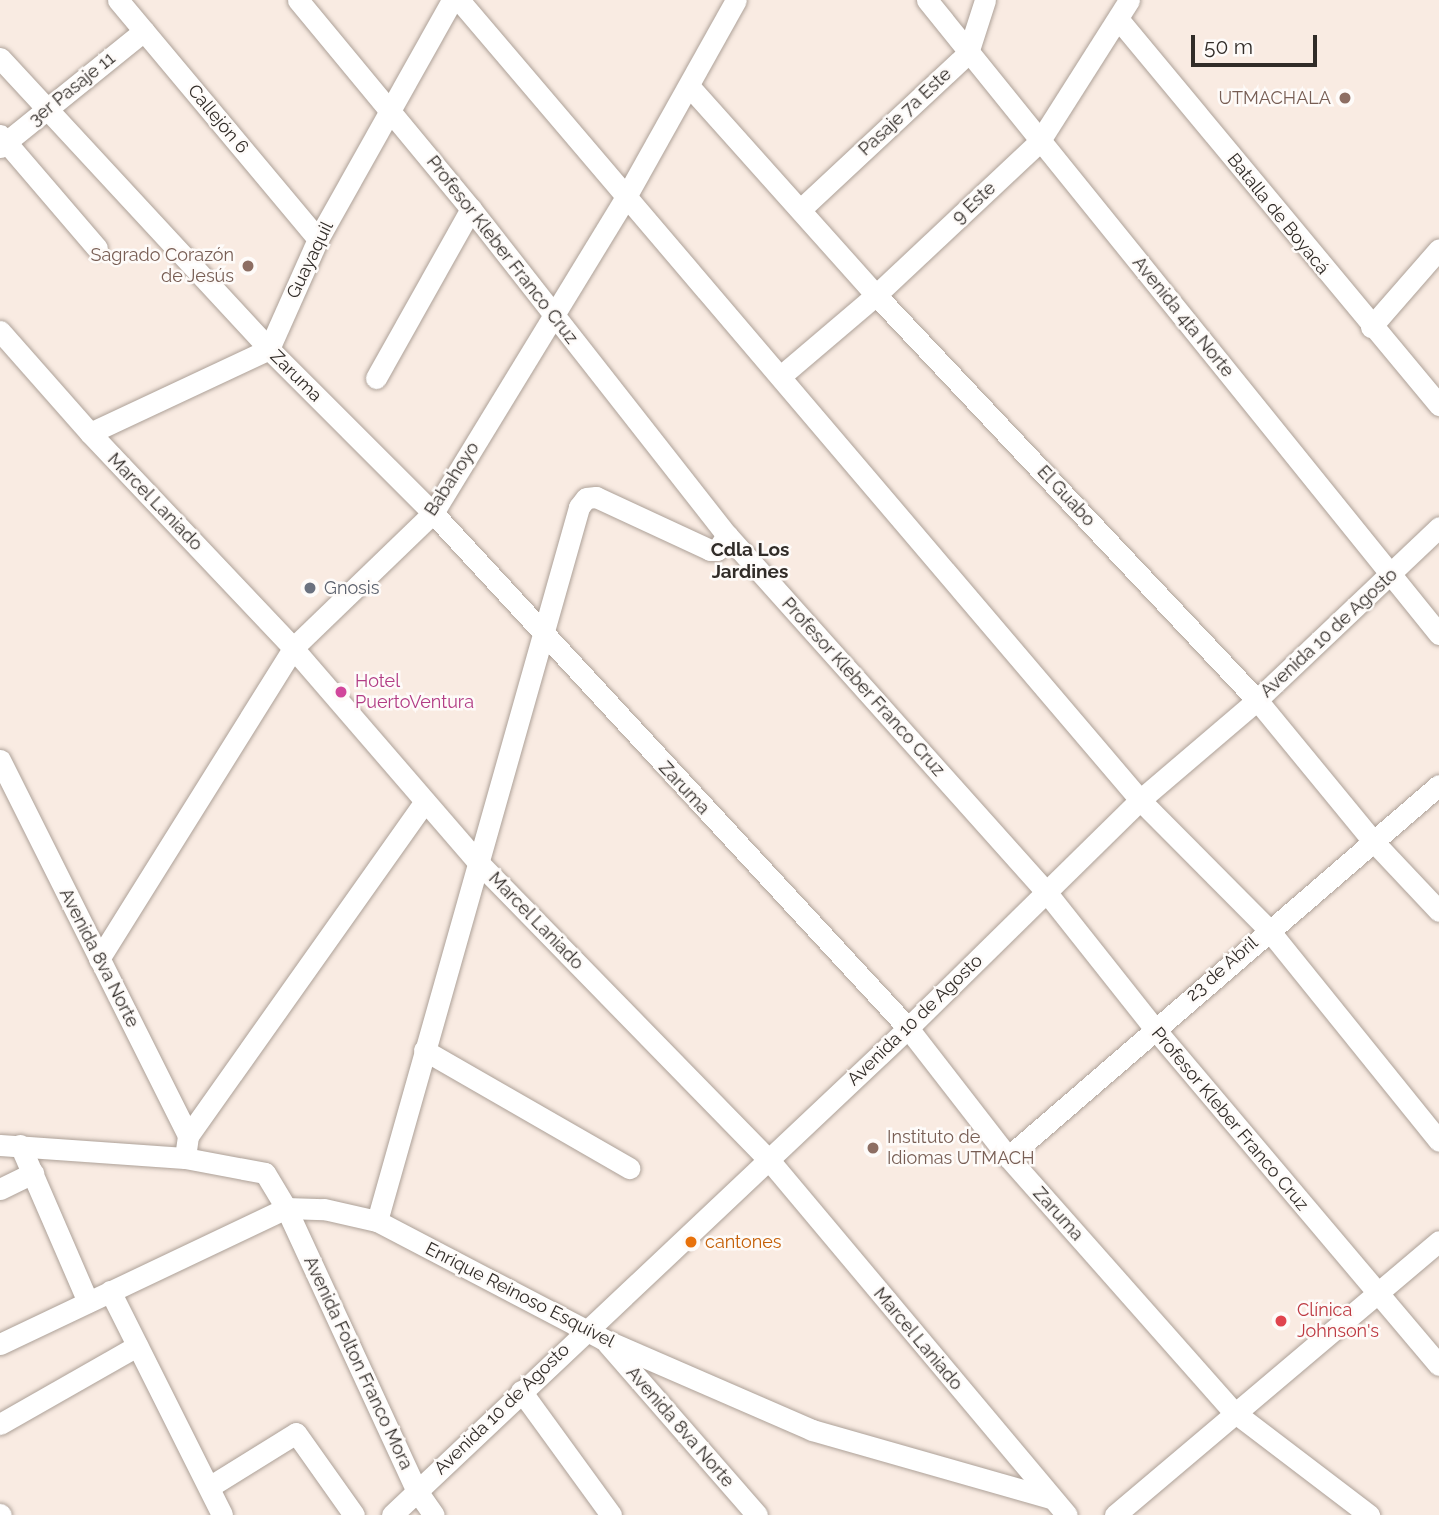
<!DOCTYPE html>
<meta charset="utf-8">
<style>
body{margin:0}
#map{position:relative;width:1439px;height:1515px;overflow:hidden;background:#f9ebe2;font-family:Raleway,sans-serif}
div>[style]{position:absolute}
.roads{filter:drop-shadow(0 0 2px #ada198) drop-shadow(0 0 2px #ada198)}
.minor>*{height:21px;margin:-10.5px;padding:0 10.5px;transform-origin:10.5px;border-radius:10.5px;background:#fff}
.dots>*{width:19px;height:19px;translate:-50% -50%;box-sizing:border-box;border:4px solid #fefbf9;border-radius:50%}
span{translate:-50% -50%;white-space:nowrap;text-align:center;line-height:1.15;-webkit-text-stroke:5px #fefbf9;paint-order:stroke}
.street-label{font-size:18px;color:#312c28}
.education-label{font-size:18px;color:#785e54}
.right{translate:-100% -50%;text-align:right}
.left{translate:0 -50%;text-align:left}
.worship-label{font-size:18px;color:#5b616d}
.hotel-label{font-size:18px;color:#b23c85}
.food-label{font-size:18px;color:#c56008}
.health-label{font-size:18px;color:#be3a42}
.neighbourhood-label{font-size:19px;color:#312c28;font-weight:700}
.scale{position:absolute;left:1191px;top:35px;width:126px;height:32px;box-sizing:border-box;border:4px solid #312c28;border-top:0;padding-left:9px;font-size:21px;line-height:24px;white-space:nowrap;color:#312c28;-webkit-text-stroke:5px #fefbf9;paint-order:stroke}
</style>
<div id="map">
<div class="roads">
<div class="minor">
<div style="left:118px;top:0;width:312px;rotate:50.1deg"></div>
<div style="left:298px;top:0;width:271px;rotate:50.4deg"></div>
<div style="left:471px;top:209px;width:415px;rotate:51.9deg"></div>
<div style="left:727px;top:535px;width:480px;rotate:48.2deg"></div>
<div style="left:1047px;top:893px;width:172px;rotate:51.6deg"></div>
<div style="left:1154px;top:1028px;width:441px;rotate:49.8deg"></div>
<div style="left:459px;top:0;width:1051px;rotate:49.59deg"></div>
<div style="left:1140px;top:800px;width:182px;rotate:45.2deg"></div>
<div style="left:1268px;top:929px;width:272px;rotate:51.1deg"></div>
<div style="left:927px;top:0;width:815px;rotate:51.08deg"></div>
<div style="left:1119px;top:20px;width:501px;rotate:50.27deg"></div>
<div style="left:0;top:58px;width:396px;rotate:47.2deg"></div>
<div style="left:269px;top:349px;width:232px;rotate:45deg"></div>
<div style="left:433px;top:513px;width:701px;rotate:47.31deg"></div>
<div style="left:908px;top:1028px;width:163px;rotate:52.2deg"></div>
<div style="left:1008px;top:1157px;width:341px;rotate:48.5deg"></div>
<div style="left:1234px;top:1412px;width:170px;rotate:37.3deg"></div>
<div style="left:689px;top:86px;width:280px;rotate:48.2deg"></div>
<div style="left:876px;top:295px;width:556px;rotate:46.75deg"></div>
<div style="left:1257px;top:700px;width:183px;rotate:50.6deg"></div>
<div style="left:1373px;top:841px;width:96px;rotate:46.7deg"></div>
<div style="left:0;top:135px;width:149px;rotate:49.4deg"></div>
<div style="left:0;top:147px;width:185px;rotate:-38.9deg"></div>
<div style="left:802px;top:208px;width:227px;rotate:-43deg"></div>
<div style="left:968px;top:53px;width:56px;rotate:-72.2deg"></div>
<div style="left:1371px;top:327px;width:103px;rotate:-48.9deg"></div>
<div style="left:0;top:331px;width:136px;rotate:48.6deg"></div>
<div style="left:90px;top:433px;width:296px;rotate:46.6deg"></div>
<div style="left:293px;top:648px;width:283px;rotate:49.2deg"></div>
<div style="left:478px;top:862px;width:417px;rotate:45.7deg"></div>
<div style="left:769px;top:1160px;width:463px;rotate:50deg"></div>
<div style="left:782px;top:375px;width:123px;rotate:-40.4deg"></div>
<div style="left:876px;top:295px;width:224px;rotate:-43.2deg"></div>
<div style="left:1039px;top:142px;width:168px;rotate:-57.6deg"></div>
<div style="left:376px;top:378px;width:194px;rotate:-60.7deg"></div>
<div style="left:90px;top:433px;width:198px;rotate:-25.1deg"></div>
<div style="left:269px;top:349px;width:120px;rotate:-66deg"></div>
<div style="left:318px;top:239px;width:274px;rotate:-60.7deg"></div>
<div style="left:0;top:760px;width:420px;rotate:63.4deg"></div>
<div style="left:188px;top:1136px;width:22px;rotate:98deg"></div>
<div style="left:99px;top:959px;width:367px;rotate:-58deg"></div>
<div style="left:293px;top:648px;width:194px;rotate:-44deg"></div>
<div style="left:433px;top:513px;width:373px;rotate:-58.6deg"></div>
<div style="left:627px;top:195px;width:223px;rotate:-60.8deg"></div>
<div style="left:424px;top:1050px;width:237px;rotate:29.9deg"></div>
<div style="left:188px;top:1136px;width:410px;rotate:-54.7deg"></div>
<div style="left:0;top:1145px;width:185px;rotate:4deg"></div>
<div style="left:185px;top:1158px;width:81px;rotate:10.6deg"></div>
<div style="left:265px;top:1173px;width:41px;rotate:59deg"></div>
<div style="left:286px;top:1208px;width:312px;rotate:65.2deg"></div>
<div style="left:417px;top:1491px;width:29px;rotate:55deg"></div>
<div style="left:20px;top:1145px;width:171px;rotate:66.6deg"></div>
<div style="left:1008px;top:1157px;width:569px;rotate:-40.8deg"></div>
<div style="left:0;top:1189px;width:37px;rotate:-26deg"></div>
<div style="left:377px;top:1221px;width:742px;rotate:-74.2deg"></div>
<div style="left:579px;top:507px;width:11px;rotate:-52deg"></div>
<div style="left:586px;top:498px;width:10px;rotate:-6deg"></div>
<div style="left:596px;top:497px;width:126px;rotate:24.9deg"></div>
<div style="left:710px;top:550px;width:7px"></div>
<div style="left:717px;top:550px;width:18px;rotate:-56deg"></div>
<div style="left:110px;top:1291px;width:250px;rotate:63.4deg"></div>
<div style="left:607px;top:1343px;width:228px;rotate:48.9deg"></div>
<div style="left:0;top:1344px;width:317px;rotate:-25.4deg"></div>
<div style="left:286px;top:1208px;width:38px;rotate:2deg"></div>
<div style="left:324px;top:1209px;width:54px;rotate:12.8deg"></div>
<div style="left:377px;top:1221px;width:255px;rotate:27.6deg"></div>
<div style="left:603px;top:1339px;width:228px;rotate:23.5deg"></div>
<div style="left:812px;top:1430px;width:248px;rotate:15.9deg"></div>
<div style="left:521px;top:1391px;width:153px;rotate:54deg"></div>
<div style="left:0;top:1424px;width:158px;rotate:-29.7deg"></div>
<div style="left:209px;top:1487px;width:102px;rotate:-31.8deg"></div>
<div style="left:296px;top:1433px;width:100px;rotate:54.7deg"></div>
<div style="left:0;top:1514px;width:1px;rotate:45deg"></div>
<div style="left:392px;top:1515px;width:710px;rotate:-43.34deg"></div>
<div style="left:908px;top:1028px;width:325px;rotate:-44.5deg"></div>
<div style="left:1140px;top:800px;width:154px;rotate:-40.5deg"></div>
<div style="left:1257px;top:700px;width:251px;rotate:-43.5deg"></div>
<div style="left:1115px;top:1515px;width:424px;rotate:-40.2deg"></div>
</div>
</div>
<div class="dots">
<div style="left:1345px;top:98px;background:#8d6e63"></div>
<div style="left:248px;top:266px;background:#8d6e63"></div>
<div style="left:310px;top:588px;background:#6b7280"></div>
<div style="left:341px;top:692px;background:#d1479c"></div>
<div style="left:873px;top:1148px;background:#8d6e63"></div>
<div style="left:691px;top:1242px;background:#e8710a"></div>
<div style="left:1281px;top:1321px;background:#e0444e"></div>
</div>
<div class="street-label">
<span style="left:72px;top:89px;rotate:-39deg">3er Pasaje 11</span>
<span style="left:905px;top:112px;rotate:-43deg">Pasaje 7a Este</span>
<span style="left:218px;top:119px;rotate:50deg">Callejón 6</span>
<span style="left:974px;top:203px;rotate:-43deg">9 Este</span>
<span style="left:1278px;top:214px;rotate:51deg">Batalla de Boyacá</span>
<span style="left:502px;top:250px;rotate:52deg">Profesor Kleber Franco Cruz</span>
<span style="left:310px;top:260px;rotate:-64deg">Guayaquil</span>
<span style="left:1183px;top:317px;rotate:51deg">Avenida 4ta Norte</span>
<span style="left:296px;top:376px;rotate:45deg">Zaruma</span>
<span style="left:452px;top:479px;rotate:-57deg">Babahoyo</span>
<span style="left:1066px;top:496px;rotate:47deg">El Guabo</span>
<span style="left:155px;top:502px;rotate:46deg">Marcel Laniado</span>
<span style="left:1329px;top:633px;rotate:-43deg">Avenida 10 de Agosto</span>
<span style="left:863px;top:687px;rotate:48deg">Profesor Kleber Franco Cruz</span>
<span style="left:684px;top:788px;rotate:47deg">Zaruma</span>
<span style="left:536px;top:921px;rotate:46deg">Marcel Laniado</span>
<span style="left:99px;top:958px;rotate:63deg">Avenida 8va Norte</span>
<span style="left:1222px;top:969px;rotate:-41deg">23 de Abril</span>
<span style="left:915px;top:1020px;rotate:-44deg">Avenida 10 de Agosto</span>
<span style="left:1230px;top:1119px;rotate:50deg">Profesor Kleber Franco Cruz</span>
<span style="left:1058px;top:1214px;rotate:48deg">Zaruma</span>
<span style="left:520px;top:1295px;rotate:27deg">Enrique Reinoso Esquivel</span>
<span style="left:918px;top:1339px;rotate:50deg">Marcel Laniado</span>
<span style="left:358px;top:1363px;rotate:65deg">Avenida Folton Franco Mora</span>
<span style="left:502px;top:1409px;rotate:-44deg">Avenida 10 de Agosto</span>
<span style="left:680px;top:1427px;rotate:49deg">Avenida 8va Norte</span>
</div>
<div class="education-label">
<span class="right" style="left:1331px;top:98px">UTMACHALA</span>
<span class="right" style="left:234px;top:266px">Sagrado Corazón<br>de Jesús</span>
<span class="left" style="left:887px;top:1148px">Instituto de<br>Idiomas UTMACH</span>
</div>
<div class="worship-label">
<span class="left" style="left:324px;top:588px">Gnosis</span>
</div>
<div class="hotel-label">
<span class="left" style="left:355px;top:692px">Hotel<br>PuertoVentura</span>
</div>
<div class="food-label">
<span class="left" style="left:705px;top:1242px">cantones</span>
</div>
<div class="health-label">
<span class="left" style="left:1297px;top:1321px">Clínica<br>Johnson's</span>
</div>
<div class="neighbourhood-label">
<span style="left:750px;top:561px">Cdla Los<br>Jardines</span>
</div>
<div class="scale">50 m</div>
</div>
